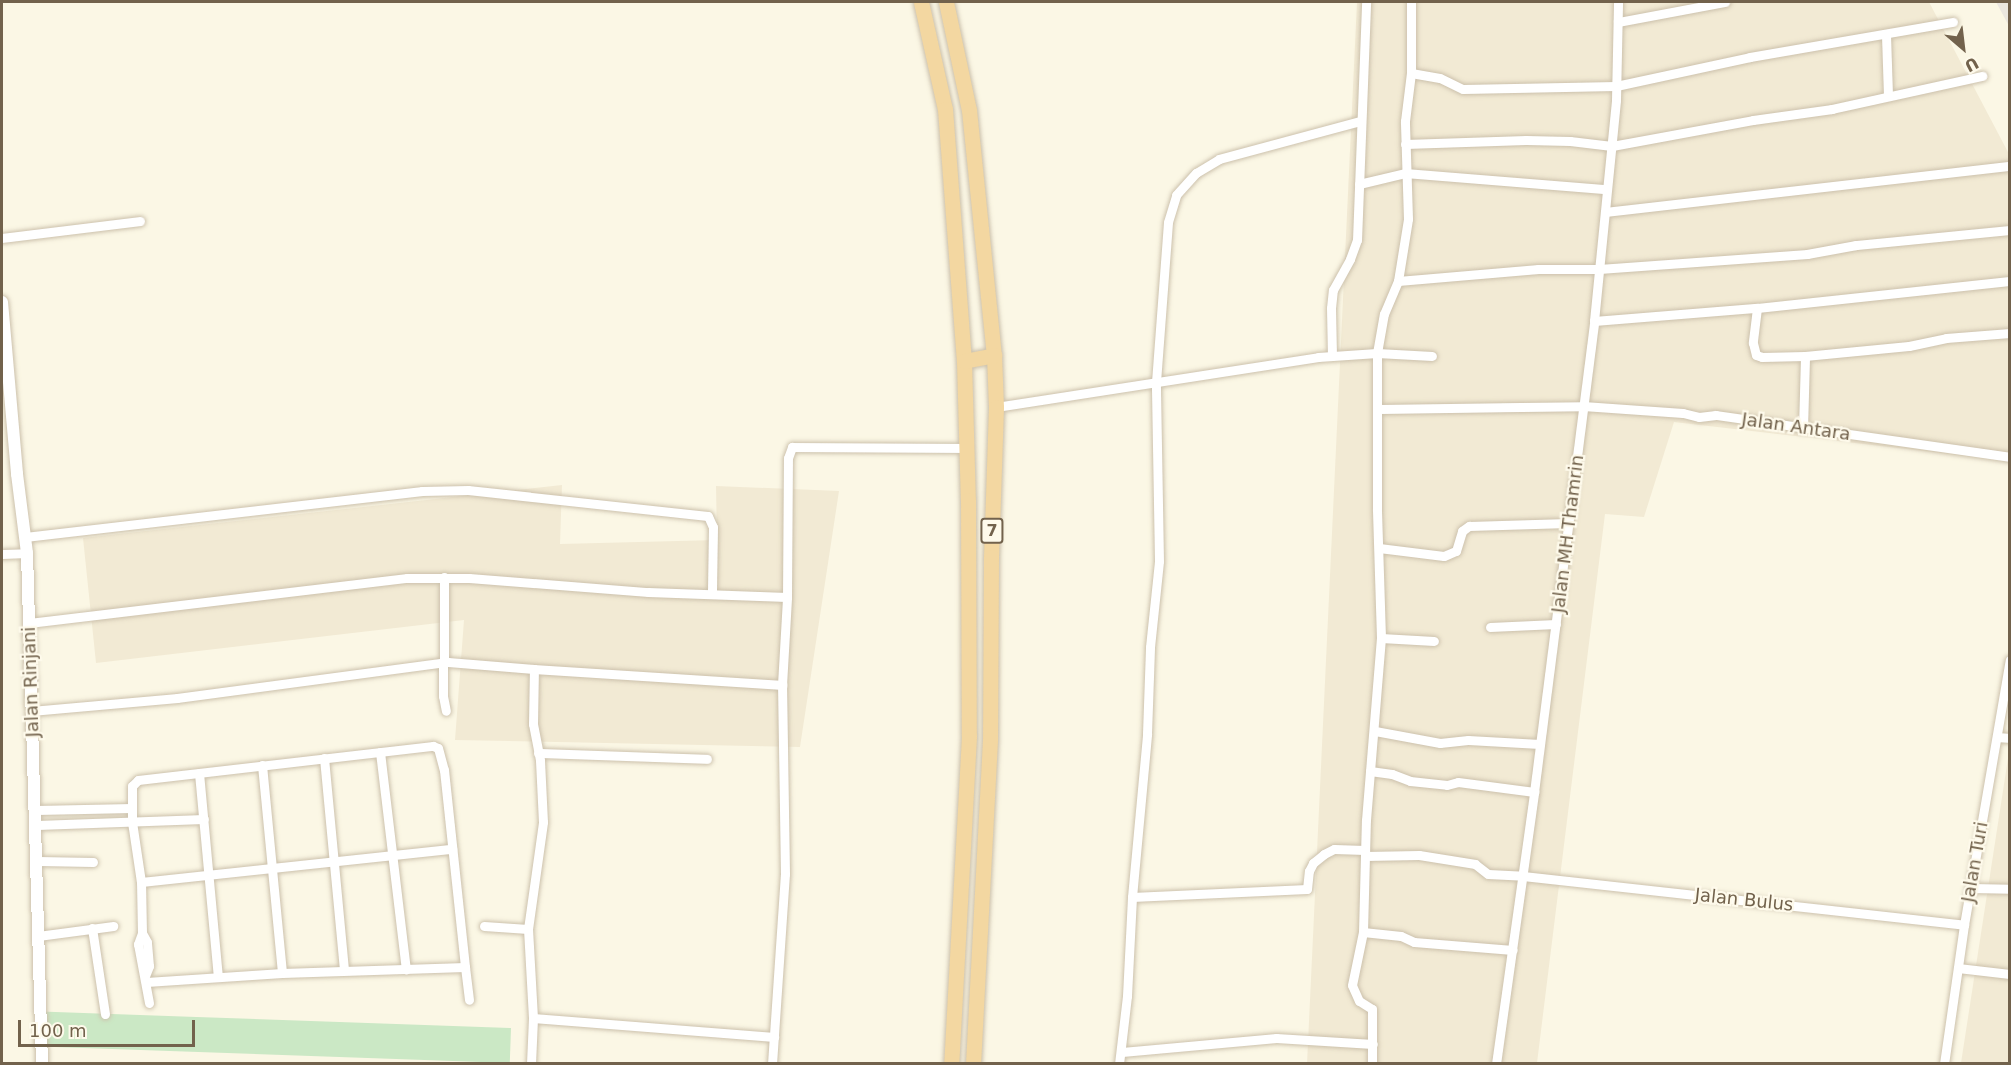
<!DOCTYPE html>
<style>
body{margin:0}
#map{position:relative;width:2011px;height:1065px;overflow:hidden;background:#fbf7e5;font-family:"DejaVu Sans",sans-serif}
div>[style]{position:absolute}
.residential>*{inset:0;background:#f2ead4}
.industrial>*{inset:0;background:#ebe7df}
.green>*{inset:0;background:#cbe8c5;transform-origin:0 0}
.roads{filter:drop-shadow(0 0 2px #ccc1ac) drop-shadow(0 0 2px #ccc1ac)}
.minor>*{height:9px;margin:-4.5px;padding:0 4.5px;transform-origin:4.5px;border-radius:4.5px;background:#fff}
.tertiary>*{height:12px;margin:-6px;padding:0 6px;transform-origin:6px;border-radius:6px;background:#fff}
.trunk>*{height:15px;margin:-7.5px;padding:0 7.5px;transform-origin:7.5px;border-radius:7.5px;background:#f3d7a1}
span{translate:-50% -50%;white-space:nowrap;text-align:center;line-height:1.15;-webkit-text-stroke:4.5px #fefaeb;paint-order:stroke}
.shield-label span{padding:2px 4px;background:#fefaeb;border:2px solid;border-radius:4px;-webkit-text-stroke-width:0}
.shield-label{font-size:16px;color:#72624c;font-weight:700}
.street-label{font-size:18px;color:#72624c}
.frame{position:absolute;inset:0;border:3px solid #72624c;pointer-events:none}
.north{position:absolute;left:1933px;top:18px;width:60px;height:60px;-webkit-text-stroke:4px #fefaeb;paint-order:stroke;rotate:152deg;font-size:16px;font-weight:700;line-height:24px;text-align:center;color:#72624c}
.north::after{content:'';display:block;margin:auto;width:21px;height:27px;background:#72624c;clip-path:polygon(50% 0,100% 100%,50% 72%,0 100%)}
.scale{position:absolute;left:18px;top:1020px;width:177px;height:27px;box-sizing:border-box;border:3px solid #72624c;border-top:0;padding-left:8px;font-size:18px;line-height:21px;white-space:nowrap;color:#72624c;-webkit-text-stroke:4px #fefaeb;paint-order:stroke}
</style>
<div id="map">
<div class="residential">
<div style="clip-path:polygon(1357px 2px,1929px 2px,2009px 154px,2009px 461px,1674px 422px,1644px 517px,1605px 514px,1537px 1063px,1307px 1064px)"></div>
<div style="clip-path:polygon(562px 485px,560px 544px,717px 540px,716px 486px,839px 491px,800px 747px,455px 740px,464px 620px,96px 663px,83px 538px)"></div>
<div style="clip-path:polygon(2009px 752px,2009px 1063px,1961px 1063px)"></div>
</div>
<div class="industrial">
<div style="clip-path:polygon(1996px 2px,2009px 2px,2009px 26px)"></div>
</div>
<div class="green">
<div style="left:511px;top:1028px;width:35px;height:470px;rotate:92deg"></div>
</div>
<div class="roads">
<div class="minor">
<div style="left:1618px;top:22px;width:109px;rotate:-10.6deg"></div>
<div style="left:1886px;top:35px;width:60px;rotate:88.1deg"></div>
<div style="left:1411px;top:73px;width:29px;rotate:10deg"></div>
<div style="left:1440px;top:78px;width:25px;rotate:26deg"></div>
<div style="left:1463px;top:89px;width:153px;rotate:-1.1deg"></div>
<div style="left:1616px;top:86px;width:137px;rotate:-12.2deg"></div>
<div style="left:1750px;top:57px;width:206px;rotate:-9.8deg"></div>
<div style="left:1405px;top:144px;width:121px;rotate:-1.9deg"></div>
<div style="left:1526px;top:140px;width:44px;rotate:1.3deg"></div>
<div style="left:1570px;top:141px;width:42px;rotate:6.8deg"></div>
<div style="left:1612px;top:146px;width:143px;rotate:-10.4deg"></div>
<div style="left:1753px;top:120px;width:80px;rotate:-7.9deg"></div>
<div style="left:1832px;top:109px;width:154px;rotate:-12.4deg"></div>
<div style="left:1359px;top:184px;width:47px;rotate:-13.4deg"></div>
<div style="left:1405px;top:173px;width:202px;rotate:4.6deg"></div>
<div style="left:1605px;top:212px;width:408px;rotate:-6.5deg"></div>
<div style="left:2px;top:238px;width:139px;rotate:-7deg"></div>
<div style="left:1398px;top:281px;width:141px;rotate:-4.9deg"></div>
<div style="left:1538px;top:269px;width:61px"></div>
<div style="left:1599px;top:269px;width:209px;rotate:-4.1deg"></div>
<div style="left:1807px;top:254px;width:50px;rotate:-10.4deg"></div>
<div style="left:1856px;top:245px;width:155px;rotate:-5.6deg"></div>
<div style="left:1757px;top:308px;width:35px;rotate:97deg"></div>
<div style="left:1753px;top:343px;width:12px;rotate:76deg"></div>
<div style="left:1756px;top:355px;width:6px;rotate:18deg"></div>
<div style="left:1762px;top:357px;width:43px;rotate:-1.3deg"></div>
<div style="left:1594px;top:321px;width:164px;rotate:-4.6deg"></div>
<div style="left:1757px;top:308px;width:254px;rotate:-6.1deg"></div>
<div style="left:1332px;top:356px;width:48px;rotate:-91.2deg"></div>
<div style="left:1331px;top:308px;width:18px;rotate:-84deg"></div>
<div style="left:1333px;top:290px;width:35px;rotate:-61deg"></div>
<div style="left:1350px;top:259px;width:20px;rotate:-70deg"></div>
<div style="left:1357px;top:240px;width:238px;rotate:-87.8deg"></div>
<div style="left:996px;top:407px;width:326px;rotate:-8.8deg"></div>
<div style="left:1318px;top:357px;width:59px;rotate:-3.9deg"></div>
<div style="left:1377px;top:353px;width:55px;rotate:3.1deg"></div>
<div style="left:1379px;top:409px;width:204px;rotate:-0.8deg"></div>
<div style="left:1583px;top:406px;width:100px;rotate:4deg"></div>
<div style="left:1683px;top:413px;width:16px;rotate:14deg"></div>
<div style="left:1699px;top:417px;width:17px;rotate:-7deg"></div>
<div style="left:1716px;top:415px;width:297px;rotate:8.1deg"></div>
<div style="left:1803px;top:429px;width:73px;rotate:-88.4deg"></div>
<div style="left:1805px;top:356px;width:104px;rotate:-5.5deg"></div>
<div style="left:1909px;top:346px;width:38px;rotate:-12deg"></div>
<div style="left:1946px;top:338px;width:64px;rotate:-4.5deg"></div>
<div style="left:25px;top:537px;width:400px;rotate:-6.6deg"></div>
<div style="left:422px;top:491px;width:46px;rotate:-1.2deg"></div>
<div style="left:468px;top:490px;width:241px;rotate:6.2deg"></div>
<div style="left:708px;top:516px;width:12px;rotate:66deg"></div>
<div style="left:713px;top:527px;width:67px;rotate:90.9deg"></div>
<div style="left:1379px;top:548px;width:65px;rotate:7deg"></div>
<div style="left:1444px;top:556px;width:13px;rotate:-23deg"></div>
<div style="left:1456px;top:551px;width:21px;rotate:-73deg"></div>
<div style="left:1462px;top:531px;width:9px;rotate:-36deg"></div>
<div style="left:1469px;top:526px;width:99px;rotate:-1.7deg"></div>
<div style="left:2px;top:554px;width:25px;rotate:-2deg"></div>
<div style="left:444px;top:577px;width:85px;rotate:90deg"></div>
<div style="left:29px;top:623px;width:381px;rotate:-6.8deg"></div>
<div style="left:407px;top:578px;width:62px"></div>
<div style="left:469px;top:578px;width:180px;rotate:4.5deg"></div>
<div style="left:648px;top:592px;width:139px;rotate:2.1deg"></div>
<div style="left:1490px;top:627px;width:66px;rotate:-2.6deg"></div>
<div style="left:1381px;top:638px;width:53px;rotate:3.2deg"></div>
<div style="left:443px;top:662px;width:34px;rotate:90deg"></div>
<div style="left:443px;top:696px;width:15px;rotate:79deg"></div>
<div style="left:31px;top:711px;width:147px;rotate:-5.1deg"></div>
<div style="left:177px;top:698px;width:273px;rotate:-7.6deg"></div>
<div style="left:448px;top:662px;width:86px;rotate:4.7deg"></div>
<div style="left:1375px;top:731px;width:66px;rotate:10.5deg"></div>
<div style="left:1440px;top:743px;width:28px;rotate:-6deg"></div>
<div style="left:1468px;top:740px;width:72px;rotate:3.2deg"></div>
<div style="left:1997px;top:737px;width:13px;rotate:4deg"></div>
<div style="left:380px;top:752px;width:219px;rotate:83.2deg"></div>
<div style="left:538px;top:753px;width:169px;rotate:2deg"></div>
<div style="left:324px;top:758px;width:213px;rotate:84.6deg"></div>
<div style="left:262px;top:765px;width:209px;rotate:84.5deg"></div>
<div style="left:1370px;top:771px;width:22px;rotate:8deg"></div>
<div style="left:1392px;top:774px;width:19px;rotate:21deg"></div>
<div style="left:1410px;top:781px;width:37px;rotate:6deg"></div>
<div style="left:1447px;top:785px;width:11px;rotate:-15deg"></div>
<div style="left:1458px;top:782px;width:77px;rotate:7.5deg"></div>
<div style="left:199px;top:773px;width:204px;rotate:84.7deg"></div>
<div style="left:36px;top:810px;width:96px;rotate:-1.2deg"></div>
<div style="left:37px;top:825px;width:167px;rotate:-2.1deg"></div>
<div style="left:1365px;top:856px;width:54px;rotate:-1.1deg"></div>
<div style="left:1419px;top:855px;width:57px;rotate:9.1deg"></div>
<div style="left:1475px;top:864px;width:16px;rotate:38deg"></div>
<div style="left:1488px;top:874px;width:35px;rotate:3deg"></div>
<div style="left:1523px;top:876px;width:444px;rotate:6.3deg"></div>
<div style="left:38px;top:861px;width:55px;rotate:1deg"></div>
<div style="left:141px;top:882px;width:313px;rotate:-6.1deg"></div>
<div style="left:1971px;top:888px;width:39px;rotate:1deg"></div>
<div style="left:1132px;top:897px;width:175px;rotate:-2.6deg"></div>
<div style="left:1307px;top:889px;width:18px;rotate:-84deg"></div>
<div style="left:1309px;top:871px;width:9px;rotate:-63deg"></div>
<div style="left:1313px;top:863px;width:14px;rotate:-39deg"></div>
<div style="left:1324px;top:854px;width:11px;rotate:-27deg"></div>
<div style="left:1334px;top:849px;width:31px;rotate:2deg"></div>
<div style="left:484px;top:926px;width:44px;rotate:3.9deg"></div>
<div style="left:92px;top:928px;width:87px;rotate:81.4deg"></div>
<div style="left:1363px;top:932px;width:112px;rotate:-88.5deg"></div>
<div style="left:1366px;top:820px;width:183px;rotate:-85.3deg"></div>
<div style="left:1381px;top:638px;width:129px;rotate:-91.8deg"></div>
<div style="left:1377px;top:509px;width:156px;rotate:-90deg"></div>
<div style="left:1377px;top:353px;width:40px;rotate:-80deg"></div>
<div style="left:1384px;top:314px;width:36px;rotate:-67deg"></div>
<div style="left:1398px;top:281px;width:63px;rotate:-80.8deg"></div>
<div style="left:1408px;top:219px;width:98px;rotate:-91.8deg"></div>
<div style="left:1405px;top:121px;width:48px;rotate:-82.9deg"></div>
<div style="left:1411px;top:73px;width:71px;rotate:-90deg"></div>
<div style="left:142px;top:933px;width:12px;rotate:110deg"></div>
<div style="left:138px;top:944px;width:60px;rotate:79.4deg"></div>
<div style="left:38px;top:936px;width:76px;rotate:-7.6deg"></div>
<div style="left:465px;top:967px;width:33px;rotate:83deg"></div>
<div style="left:1958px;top:968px;width:52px;rotate:6.6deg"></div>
<div style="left:145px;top:976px;width:11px;rotate:-68deg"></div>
<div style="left:149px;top:966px;width:24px;rotate:-95deg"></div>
<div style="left:147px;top:942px;width:10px;rotate:-119deg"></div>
<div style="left:142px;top:933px;width:51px;rotate:-91.1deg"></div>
<div style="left:141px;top:882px;width:61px;rotate:-98.5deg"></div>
<div style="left:132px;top:822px;width:36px;rotate:-90deg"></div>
<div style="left:132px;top:786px;width:8px;rotate:-45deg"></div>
<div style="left:138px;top:780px;width:297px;rotate:-6.6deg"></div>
<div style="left:433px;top:746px;width:5px;rotate:22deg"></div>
<div style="left:438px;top:748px;width:23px;rotate:75deg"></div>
<div style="left:444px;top:770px;width:198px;rotate:83.9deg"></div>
<div style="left:465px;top:967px;width:183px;rotate:178.1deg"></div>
<div style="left:282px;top:973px;width:136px;rotate:176.2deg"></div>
<div style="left:533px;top:1018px;width:242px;rotate:4.5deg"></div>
<div style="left:1122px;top:1052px;width:155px;rotate:-5.2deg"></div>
<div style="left:1276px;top:1038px;width:97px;rotate:3.5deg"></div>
<div style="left:531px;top:1064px;width:46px;rotate:-87.5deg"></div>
<div style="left:533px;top:1018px;width:89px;rotate:-93.2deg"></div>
<div style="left:528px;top:929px;width:108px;rotate:-82deg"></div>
<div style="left:543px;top:822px;width:62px;rotate:-92.8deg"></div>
<div style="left:540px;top:760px;width:37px;rotate:-101deg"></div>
<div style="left:533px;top:724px;width:55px;rotate:-89deg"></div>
<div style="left:534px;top:669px;width:249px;rotate:3.7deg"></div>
<div style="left:772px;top:1064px;width:190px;rotate:-86.1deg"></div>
<div style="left:785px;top:874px;width:189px;rotate:-90.9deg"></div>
<div style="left:782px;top:685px;width:88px;rotate:-86.7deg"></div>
<div style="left:787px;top:597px;width:139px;rotate:-89.6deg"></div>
<div style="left:788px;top:458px;width:12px;rotate:-70deg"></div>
<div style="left:792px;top:447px;width:175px;rotate:0.3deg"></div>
<div style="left:1119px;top:1064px;width:68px;rotate:-83.3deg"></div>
<div style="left:1127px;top:996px;width:99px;rotate:-87.1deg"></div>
<div style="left:1132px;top:897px;width:164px;rotate:-84.7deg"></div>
<div style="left:1147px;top:734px;width:87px;rotate:-88deg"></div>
<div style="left:1150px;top:647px;width:86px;rotate:-84deg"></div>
<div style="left:1159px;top:561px;width:179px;rotate:-91deg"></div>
<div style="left:1156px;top:382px;width:160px;rotate:-85.7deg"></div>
<div style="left:1168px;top:222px;width:28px;rotate:-73deg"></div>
<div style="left:1176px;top:195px;width:30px;rotate:-48deg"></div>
<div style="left:1196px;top:173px;width:27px;rotate:-31deg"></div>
<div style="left:1219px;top:159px;width:146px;rotate:-15.1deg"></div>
<div style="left:1372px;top:1064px;width:55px;rotate:-90deg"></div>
<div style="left:1372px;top:1009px;width:15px;rotate:-148deg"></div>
<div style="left:1359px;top:1001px;width:17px;rotate:-114deg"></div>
<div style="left:1352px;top:985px;width:54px;rotate:-78.3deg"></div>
<div style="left:1363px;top:932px;width:38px;rotate:6deg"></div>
<div style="left:1401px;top:936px;width:14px;rotate:25deg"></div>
<div style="left:1414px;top:942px;width:99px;rotate:4.6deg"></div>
<div style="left:1496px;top:1064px;width:275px;rotate:-82deg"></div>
<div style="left:1534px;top:792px;width:475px;rotate:-82.7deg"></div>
<div style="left:1594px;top:321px;width:222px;rotate:-84.3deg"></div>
<div style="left:1616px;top:100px;width:98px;rotate:-88.8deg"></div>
<div style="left:1944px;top:1064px;width:140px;rotate:-81.8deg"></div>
<div style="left:1964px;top:925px;width:269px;rotate:-80.2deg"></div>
</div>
<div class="tertiary">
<div style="left:2px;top:302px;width:173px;rotate:85deg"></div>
<div style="left:17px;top:474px;width:80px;rotate:82.8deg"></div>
<div style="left:27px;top:553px;width:511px;rotate:88.32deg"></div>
</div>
<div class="trunk">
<div style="left:921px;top:2px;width:110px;rotate:77.4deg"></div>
<div style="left:945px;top:109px;width:253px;rotate:85.7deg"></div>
<div style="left:964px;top:361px;width:139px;rotate:88.4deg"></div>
<div style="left:968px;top:500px;width:236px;rotate:89.8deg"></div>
<div style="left:969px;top:736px;width:328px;rotate:93.1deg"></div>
<div style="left:946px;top:2px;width:110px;rotate:78deg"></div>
<div style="left:969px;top:110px;width:246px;rotate:84.2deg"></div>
<div style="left:994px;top:355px;width:52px;rotate:87.8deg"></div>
<div style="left:996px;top:407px;width:150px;rotate:91.9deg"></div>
<div style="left:991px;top:557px;width:183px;rotate:90.3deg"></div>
<div style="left:990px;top:740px;width:324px;rotate:93deg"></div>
<div style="left:964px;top:361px;width:31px;rotate:-11deg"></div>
</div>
</div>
<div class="shield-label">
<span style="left:992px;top:531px">7</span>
</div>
<div class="street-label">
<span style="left:1796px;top:427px;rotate:8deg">Jalan Antara</span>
<span style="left:1568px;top:534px;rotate:-83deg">Jalan MH Thamrin</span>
<span style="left:31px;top:682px;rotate:-92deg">Jalan Rinjani</span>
<span style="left:1975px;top:862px;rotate:-80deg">Jalan Turi</span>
<span style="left:1744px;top:900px;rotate:6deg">Jalan Bulus</span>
</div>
<div class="frame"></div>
<div class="north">U</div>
<div class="scale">100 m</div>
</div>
